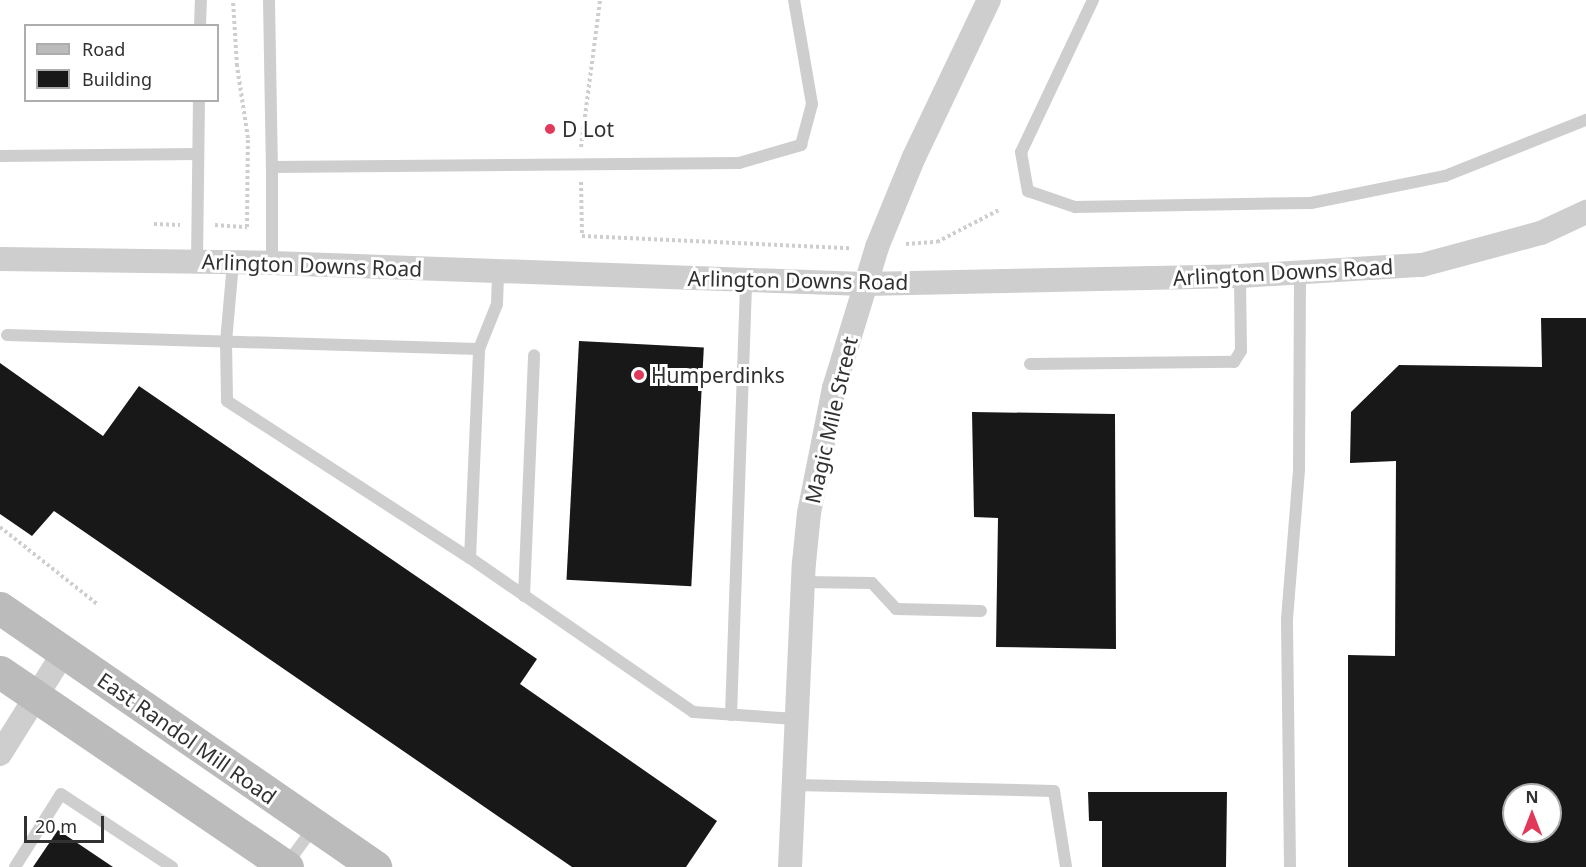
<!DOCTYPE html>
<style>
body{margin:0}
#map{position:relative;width:1586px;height:867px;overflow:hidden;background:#fff;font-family:"Noto Sans",sans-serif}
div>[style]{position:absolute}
.building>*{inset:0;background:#181818;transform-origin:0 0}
.path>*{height:4px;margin-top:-2px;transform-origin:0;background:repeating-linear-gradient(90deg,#cecece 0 3px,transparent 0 6px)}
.lane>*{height:12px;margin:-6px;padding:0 6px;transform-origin:6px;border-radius:6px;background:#cecece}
.street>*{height:24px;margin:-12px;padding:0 12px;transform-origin:12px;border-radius:12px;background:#cecece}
.secondary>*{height:33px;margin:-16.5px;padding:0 16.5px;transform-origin:16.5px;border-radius:16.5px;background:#bbb}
.dots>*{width:16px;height:16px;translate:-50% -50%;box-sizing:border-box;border:3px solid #fff;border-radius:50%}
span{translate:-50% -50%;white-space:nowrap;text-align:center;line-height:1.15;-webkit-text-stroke:6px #fff;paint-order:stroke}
.poi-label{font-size:21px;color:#313131}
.left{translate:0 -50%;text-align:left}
.street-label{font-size:21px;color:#313131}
.legend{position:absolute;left:24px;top:24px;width:195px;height:78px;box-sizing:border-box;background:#fff;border:2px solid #adadad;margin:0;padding:8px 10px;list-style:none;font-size:18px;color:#313131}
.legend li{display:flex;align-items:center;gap:12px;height:30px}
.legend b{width:30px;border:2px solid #adadad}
.north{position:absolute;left:1502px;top:783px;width:60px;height:60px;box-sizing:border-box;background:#fff;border:2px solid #adadad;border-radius:50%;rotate:0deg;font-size:16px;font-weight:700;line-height:24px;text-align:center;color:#313131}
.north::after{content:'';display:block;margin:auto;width:21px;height:27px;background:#e13959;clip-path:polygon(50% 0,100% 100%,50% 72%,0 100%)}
.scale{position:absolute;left:24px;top:816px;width:80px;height:27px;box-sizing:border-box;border:3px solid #313131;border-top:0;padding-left:8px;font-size:18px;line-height:21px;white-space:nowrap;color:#313131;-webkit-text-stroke:4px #fff;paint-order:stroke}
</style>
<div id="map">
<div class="building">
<div style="clip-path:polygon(evenodd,1541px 318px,1586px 318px,1586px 867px,1348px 867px,1348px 655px,1395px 656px,1396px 461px,1350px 463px,1351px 412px,1399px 365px,1542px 367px,1541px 318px,1514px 795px,1550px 795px,1550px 831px,1514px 831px,1514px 795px)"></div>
<div style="left:579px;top:341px;width:125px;height:239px;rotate:3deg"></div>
<div style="clip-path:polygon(0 363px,103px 436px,139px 386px,537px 659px,520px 684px,717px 821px,686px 867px,572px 867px,54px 511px,32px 536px,0 514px)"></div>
<div style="clip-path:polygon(972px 412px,1115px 414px,1116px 649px,996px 647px,998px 518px,974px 517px)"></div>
<div style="clip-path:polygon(1088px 792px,1227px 792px,1226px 867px,1102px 867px,1102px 821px,1089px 821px)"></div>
<div style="clip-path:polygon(58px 830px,113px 867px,33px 867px)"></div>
</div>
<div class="path">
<div style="left:581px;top:147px;width:148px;rotate:-82.6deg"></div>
<div style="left:581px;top:182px;width:54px;rotate:88.9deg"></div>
<div style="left:582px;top:236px;width:268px;rotate:2.6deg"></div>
<div style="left:154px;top:224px;width:26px;rotate:2deg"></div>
<div style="left:215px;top:225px;width:32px;rotate:4deg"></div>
<div style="left:247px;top:227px;width:89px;rotate:-89.4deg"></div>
<div style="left:248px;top:138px;width:73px;rotate:-98.7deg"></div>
<div style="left:237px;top:66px;width:66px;rotate:-93.5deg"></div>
<div style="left:906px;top:244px;width:31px;rotate:-4deg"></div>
<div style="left:937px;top:242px;width:70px;rotate:-27.3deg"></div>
<div style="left:0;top:527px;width:124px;rotate:38.4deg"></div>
</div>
<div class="lane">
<div style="left:269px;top:0;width:167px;rotate:89deg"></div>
<div style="left:1093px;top:0;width:168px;rotate:115.3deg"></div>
<div style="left:1021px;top:152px;width:40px;rotate:80deg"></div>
<div style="left:1028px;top:191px;width:50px;rotate:18.8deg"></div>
<div style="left:1075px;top:207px;width:236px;rotate:-1deg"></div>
<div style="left:1311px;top:203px;width:137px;rotate:-11.4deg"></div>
<div style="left:1445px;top:176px;width:152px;rotate:-21.7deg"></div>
<div style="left:200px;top:26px;width:26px;rotate:-88deg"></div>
<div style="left:0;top:156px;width:198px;rotate:-0.6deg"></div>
<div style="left:197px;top:262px;width:162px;rotate:-89.3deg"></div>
<div style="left:233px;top:263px;width:79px;rotate:95.1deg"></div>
<div style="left:226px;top:342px;width:59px;rotate:89deg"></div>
<div style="left:227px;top:401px;width:289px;rotate:32.9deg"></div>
<div style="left:470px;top:558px;width:271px;rotate:34.6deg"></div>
<div style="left:693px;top:712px;width:103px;rotate:3.9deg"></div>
<div style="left:272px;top:263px;width:96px;rotate:-90deg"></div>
<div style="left:272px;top:167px;width:467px;rotate:-0.5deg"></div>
<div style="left:739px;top:163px;width:65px;rotate:-16.2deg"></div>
<div style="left:801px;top:145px;width:42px;rotate:-75deg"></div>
<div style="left:812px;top:104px;width:106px;rotate:-99.8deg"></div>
<div style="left:7px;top:335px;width:472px;rotate:1.7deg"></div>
<div style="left:1030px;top:364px;width:204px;rotate:-0.6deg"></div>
<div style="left:1234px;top:362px;width:13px;rotate:-58deg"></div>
<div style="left:1241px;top:351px;width:75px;rotate:-90.8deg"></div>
<div style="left:470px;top:558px;width:209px;rotate:-87.5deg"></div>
<div style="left:479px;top:349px;width:48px;rotate:-68.2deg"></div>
<div style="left:497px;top:304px;width:32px;rotate:-88deg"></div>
<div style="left:803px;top:582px;width:69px;rotate:0.8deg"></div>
<div style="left:872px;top:583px;width:35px;rotate:47deg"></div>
<div style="left:896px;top:609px;width:85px;rotate:1.3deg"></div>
<div style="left:524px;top:596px;width:241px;rotate:-87.6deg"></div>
<div style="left:731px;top:715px;width:435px;rotate:-88deg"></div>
<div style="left:794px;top:785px;width:260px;rotate:1.3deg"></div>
<div style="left:1054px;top:791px;width:77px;rotate:81deg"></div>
<div style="left:286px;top:865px;width:47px;rotate:-53.6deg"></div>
<div style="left:15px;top:867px;width:86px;rotate:-57.8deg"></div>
<div style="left:61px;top:794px;width:133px;rotate:33.3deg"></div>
<div style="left:1290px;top:867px;width:248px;rotate:-90.7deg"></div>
<div style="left:1287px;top:619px;width:149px;rotate:-85.4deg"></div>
<div style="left:1299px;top:470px;width:197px;rotate:-89.7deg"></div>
</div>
<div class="street">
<div style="left:0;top:259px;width:272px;rotate:0.8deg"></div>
<div style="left:272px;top:263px;width:592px;rotate:2.03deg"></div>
<div style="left:864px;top:284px;width:376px;rotate:-1.2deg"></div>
<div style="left:1240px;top:276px;width:182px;rotate:-3.5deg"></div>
<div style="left:1422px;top:265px;width:123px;rotate:-15.1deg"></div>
<div style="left:1541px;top:233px;width:50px;rotate:-25deg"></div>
<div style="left:0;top:754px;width:120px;rotate:-57.9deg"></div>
<div style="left:790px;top:867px;width:304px;rotate:-87.4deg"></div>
<div style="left:804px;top:563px;width:50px;rotate:-84.3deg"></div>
<div style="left:809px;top:513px;width:127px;rotate:-78.7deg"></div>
<div style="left:834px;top:388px;width:147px;rotate:-73deg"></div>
<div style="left:877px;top:247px;width:97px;rotate:-67.7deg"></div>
<div style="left:914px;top:157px;width:174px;rotate:-64.5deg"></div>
</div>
<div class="secondary">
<div style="left:0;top:608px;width:456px;rotate:34.6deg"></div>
<div style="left:0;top:672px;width:347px;rotate:34.2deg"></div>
</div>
<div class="dots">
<div style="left:550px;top:129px;background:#e13959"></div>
<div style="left:639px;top:375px;background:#e13959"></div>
</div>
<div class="poi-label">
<span class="left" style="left:562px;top:129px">D Lot</span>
<span class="left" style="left:651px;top:375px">Humperdinks</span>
</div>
<div class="street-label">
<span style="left:312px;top:265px;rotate:2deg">Arlington Downs Road</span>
<span style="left:1283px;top:272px;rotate:-3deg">Arlington Downs Road</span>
<span style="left:798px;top:280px;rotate:1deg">Arlington Downs Road</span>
<span style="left:831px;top:420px;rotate:-77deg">Magic Mile Street</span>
<span style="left:187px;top:738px;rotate:35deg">East Randol Mill Road</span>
</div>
<ul class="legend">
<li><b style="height:8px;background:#bbb"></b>Road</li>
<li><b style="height:16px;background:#181818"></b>Building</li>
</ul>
<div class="north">N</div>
<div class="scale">20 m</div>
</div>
